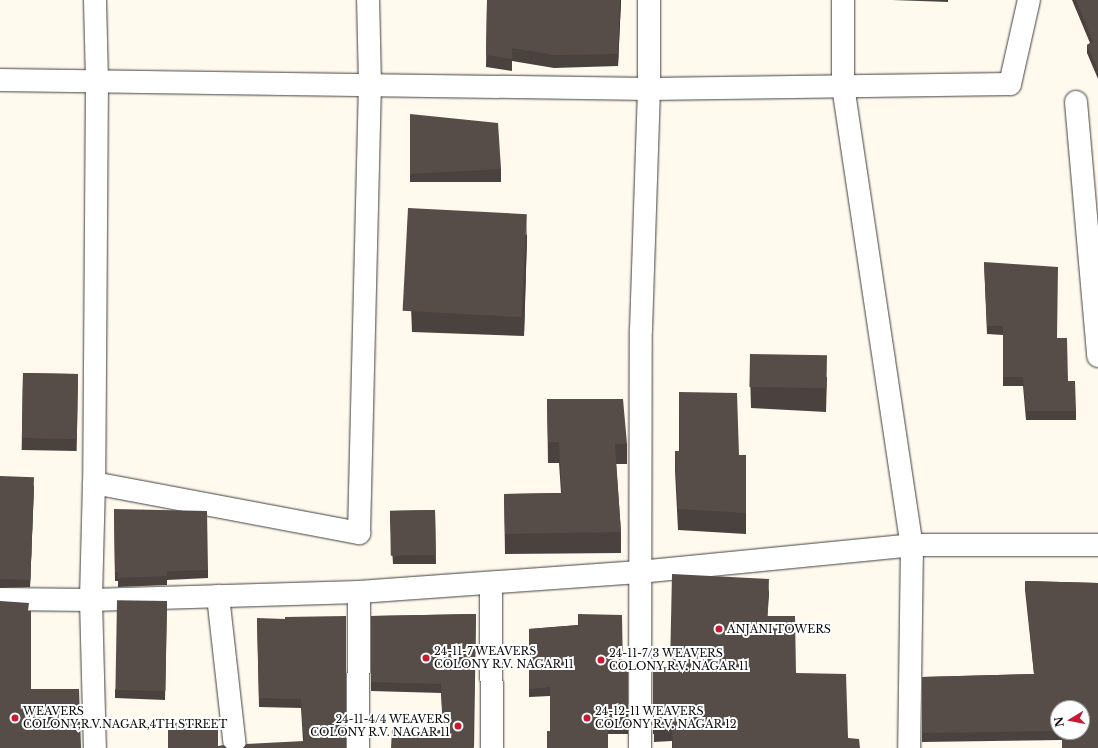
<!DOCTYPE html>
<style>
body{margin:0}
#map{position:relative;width:1098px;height:748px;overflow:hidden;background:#fffaed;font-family:"Libre Baskerville",serif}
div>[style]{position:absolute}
.roads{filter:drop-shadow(0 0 1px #404040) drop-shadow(0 0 1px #404040)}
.street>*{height:22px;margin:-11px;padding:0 11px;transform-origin:11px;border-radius:11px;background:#fff}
.wall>*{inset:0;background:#4a423f;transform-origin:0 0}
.shaded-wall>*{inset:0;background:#3c3633}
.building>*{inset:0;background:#564d49;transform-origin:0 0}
.dots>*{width:11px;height:11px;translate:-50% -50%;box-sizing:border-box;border:2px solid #fff;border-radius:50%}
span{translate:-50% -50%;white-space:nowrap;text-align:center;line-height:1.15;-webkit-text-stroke:4px #fff;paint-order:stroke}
.poi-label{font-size:11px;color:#0d0d0d}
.left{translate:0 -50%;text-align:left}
.right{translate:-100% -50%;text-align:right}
.north{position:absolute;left:1050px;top:700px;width:40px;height:40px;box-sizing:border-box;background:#fff;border:1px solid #9e9e9e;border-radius:50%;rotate:260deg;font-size:11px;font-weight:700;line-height:16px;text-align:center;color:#0d0d0d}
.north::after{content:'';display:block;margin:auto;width:14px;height:18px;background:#c71b32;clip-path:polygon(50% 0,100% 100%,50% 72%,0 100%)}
</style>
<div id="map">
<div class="roads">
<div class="street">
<div style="left:95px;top:0;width:80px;rotate:88.6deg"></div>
<div style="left:97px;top:80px;width:403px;rotate:90.4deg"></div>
<div style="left:94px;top:483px;width:117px;rotate:91.5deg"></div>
<div style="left:91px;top:600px;width:148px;rotate:88.5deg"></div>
<div style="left:843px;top:0;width:86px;rotate:90deg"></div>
<div style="left:843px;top:86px;width:464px;rotate:81.5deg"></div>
<div style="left:912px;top:545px;width:203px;rotate:90.8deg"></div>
<div style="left:0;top:80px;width:649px;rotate:0.79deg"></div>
<div style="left:649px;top:89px;width:361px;rotate:-0.8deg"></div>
<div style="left:1010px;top:84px;width:86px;rotate:-77.3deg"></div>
<div style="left:1076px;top:102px;width:255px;rotate:85deg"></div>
<div style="left:94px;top:483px;width:270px;rotate:10.7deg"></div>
<div style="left:359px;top:533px;width:448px;rotate:-88.6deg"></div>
<div style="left:370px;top:85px;width:85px;rotate:-91.3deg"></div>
<div style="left:491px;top:583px;width:165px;rotate:89.7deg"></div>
<div style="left:218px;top:596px;width:153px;rotate:83.6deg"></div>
<div style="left:0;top:599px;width:91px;rotate:0.6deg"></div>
<div style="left:91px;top:600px;width:268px;rotate:-1.7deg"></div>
<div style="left:359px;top:592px;width:281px;rotate:-4.1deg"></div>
<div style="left:639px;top:572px;width:274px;rotate:-5.6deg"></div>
<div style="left:912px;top:545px;width:186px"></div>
<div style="left:358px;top:748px;width:156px;rotate:-89.6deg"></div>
<div style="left:640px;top:748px;width:418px;rotate:-89.9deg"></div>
<div style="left:641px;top:330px;width:241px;rotate:-88.1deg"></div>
<div style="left:649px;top:89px;width:89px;rotate:-90deg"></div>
</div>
</div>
<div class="wall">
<div style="clip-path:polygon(487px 0,621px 0,618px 66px,554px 68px,512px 61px,512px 71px,486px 67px)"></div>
<div style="clip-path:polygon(892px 0,948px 0,948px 2px)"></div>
<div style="clip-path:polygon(1072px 0,1098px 0,1098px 79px,1087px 53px,1087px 45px,1090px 43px)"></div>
<div style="left:501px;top:169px;width:13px;height:91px;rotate:90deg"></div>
<div style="clip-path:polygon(408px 208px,527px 235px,524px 336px,412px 332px,408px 229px)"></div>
<div style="clip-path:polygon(984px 262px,1057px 338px,1068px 381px,1076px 411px,1076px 420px,1026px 420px,1023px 386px,1003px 386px,1003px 335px,987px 334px)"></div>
<div style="clip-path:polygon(750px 354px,827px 377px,826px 412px,751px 408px,750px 374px)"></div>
<div style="left:23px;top:373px;width:55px;height:77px;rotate:1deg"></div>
<div style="clip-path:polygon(679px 392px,739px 455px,746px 455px,746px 534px,678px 530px,675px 471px,675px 451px,679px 451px)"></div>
<div style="clip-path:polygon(547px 399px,627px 444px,627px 464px,616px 464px,621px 532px,621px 553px,505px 554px,504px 494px,561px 493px,559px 463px,548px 463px)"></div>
<div style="clip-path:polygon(0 476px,34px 486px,30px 587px,0 588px)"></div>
<div style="clip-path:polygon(114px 509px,208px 570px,208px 578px,167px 580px,167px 585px,118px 587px,118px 581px,115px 581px)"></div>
<div style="clip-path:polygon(435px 510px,436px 564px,393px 564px,390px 519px,390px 511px)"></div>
<div style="clip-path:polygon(evenodd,1025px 581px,1098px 583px,1098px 748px,1062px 748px,1062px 740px,922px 742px,922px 677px,1034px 674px,1025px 590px,1025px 581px,1058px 708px,1082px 708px,1082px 732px,1058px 732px,1058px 708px)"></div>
<div style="clip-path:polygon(769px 591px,767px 616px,796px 673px,848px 738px,860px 748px,672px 748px,672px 741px,654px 742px,654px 734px,653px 734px,653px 722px,670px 667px)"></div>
<div style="clip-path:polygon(167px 601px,165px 700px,115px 698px,115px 690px)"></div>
<div style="clip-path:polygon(476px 614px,474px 748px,443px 730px,441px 693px,371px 691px,371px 616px)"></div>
<div style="clip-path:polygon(578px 614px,623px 670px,628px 670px,628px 734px,608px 734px,608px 748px,547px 748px,547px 731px,550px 731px,550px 696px,529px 697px,529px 629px,578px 625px)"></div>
<div style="clip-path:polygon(257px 618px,346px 740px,303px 741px,301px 708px,259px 707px)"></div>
</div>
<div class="shaded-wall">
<div style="clip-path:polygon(620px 0,621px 0,618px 66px,618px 54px)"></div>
<div style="clip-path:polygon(527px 215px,527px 235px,524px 336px,524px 315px)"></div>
<div style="clip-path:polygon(34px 477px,34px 486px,30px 587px,30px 578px)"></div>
<div style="clip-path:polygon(769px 579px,769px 591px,767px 628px,767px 616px)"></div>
</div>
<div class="building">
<div style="clip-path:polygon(487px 0,620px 0,618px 54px,554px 55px,512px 48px,512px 59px,486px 55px)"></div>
<div style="clip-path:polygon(1076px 0,1098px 0,1098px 70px,1087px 45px,1093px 42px)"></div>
<div style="clip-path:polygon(410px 114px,498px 123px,501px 169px,410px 174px)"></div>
<div style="left:408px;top:208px;width:119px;height:103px;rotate:3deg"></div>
<div style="clip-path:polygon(984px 262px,1058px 267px,1057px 338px,1067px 338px,1068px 381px,1075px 381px,1076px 411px,1026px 411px,1023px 377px,1003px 377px,1003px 326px,987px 326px)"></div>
<div style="left:750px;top:354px;width:77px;height:33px;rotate:1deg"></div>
<div style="left:23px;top:373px;width:55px;height:65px;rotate:1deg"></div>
<div style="clip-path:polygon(679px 392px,737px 393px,739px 455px,746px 455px,746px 513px,678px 509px,675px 451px,680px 451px)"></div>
<div style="clip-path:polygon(547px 399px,623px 399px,627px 444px,615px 444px,621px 532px,505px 534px,504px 494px,562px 493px,559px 442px,548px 442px)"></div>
<div style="left:0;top:476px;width:34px;height:103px;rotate:2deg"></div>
<div style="clip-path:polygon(114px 509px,207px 511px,208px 570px,167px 571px,167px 576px,118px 578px,118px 572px,115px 572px)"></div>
<div style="left:435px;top:510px;width:45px;height:45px;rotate:89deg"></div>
<div style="clip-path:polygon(672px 574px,769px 579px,767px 616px,795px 616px,796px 673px,846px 674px,848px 738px,859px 739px,860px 748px,673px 748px,672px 729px,654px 730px,654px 722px,653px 722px,653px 667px,670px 667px)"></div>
<div style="clip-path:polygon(1025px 581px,1098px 583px,1098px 748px,1062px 748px,1062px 732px,1082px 732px,1082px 708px,1058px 708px,1058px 731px,922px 733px,922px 677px,1034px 674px)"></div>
<div style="clip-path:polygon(0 601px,29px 603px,28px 611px,31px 611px,31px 689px,79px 689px,81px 748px,0 748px)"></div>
<div style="left:167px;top:601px;width:90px;height:50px;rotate:91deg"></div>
<div style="clip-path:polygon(476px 614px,473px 748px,391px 748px,392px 730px,443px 730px,441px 684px,371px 682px,371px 616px)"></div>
<div style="clip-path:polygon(578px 614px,622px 615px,623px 670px,628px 670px,628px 725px,608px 726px,608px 748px,547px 748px,547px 731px,550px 731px,550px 687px,529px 689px,529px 629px,579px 625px)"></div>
<div style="clip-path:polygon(346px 616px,346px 748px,243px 748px,246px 744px,304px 741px,301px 699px,259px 698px,257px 618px,285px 619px,285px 617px)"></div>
<div style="clip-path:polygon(168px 723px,218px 723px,218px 746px,224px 745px,227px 748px,168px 748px)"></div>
</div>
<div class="dots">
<div style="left:719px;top:629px;background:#c71b32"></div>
<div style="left:426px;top:658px;background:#c71b32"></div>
<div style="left:601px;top:660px;background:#c71b32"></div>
<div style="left:15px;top:718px;background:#c71b32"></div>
<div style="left:587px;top:718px;background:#c71b32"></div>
<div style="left:458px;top:726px;background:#c71b32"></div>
</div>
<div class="poi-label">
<span class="left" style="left:727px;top:629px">ANJANI TOWERS</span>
<span class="left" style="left:434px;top:658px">24-11-7 WEAVERS<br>COLONY R.V. NAGAR 11</span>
<span class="left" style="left:609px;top:660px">24-11-7/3 WEAVERS<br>COLONY R.V. NAGAR 11</span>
<span class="left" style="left:23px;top:718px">WEAVERS<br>COLONY,R.V.NAGAR,4TH STREET</span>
<span class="left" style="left:595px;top:718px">24-12-11 WEAVERS<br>COLONY R.V. NAGAR 12</span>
<span class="right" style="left:450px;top:726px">24-11-4/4 WEAVERS<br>COLONY R.V. NAGAR 11</span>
</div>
<div class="north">N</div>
</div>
